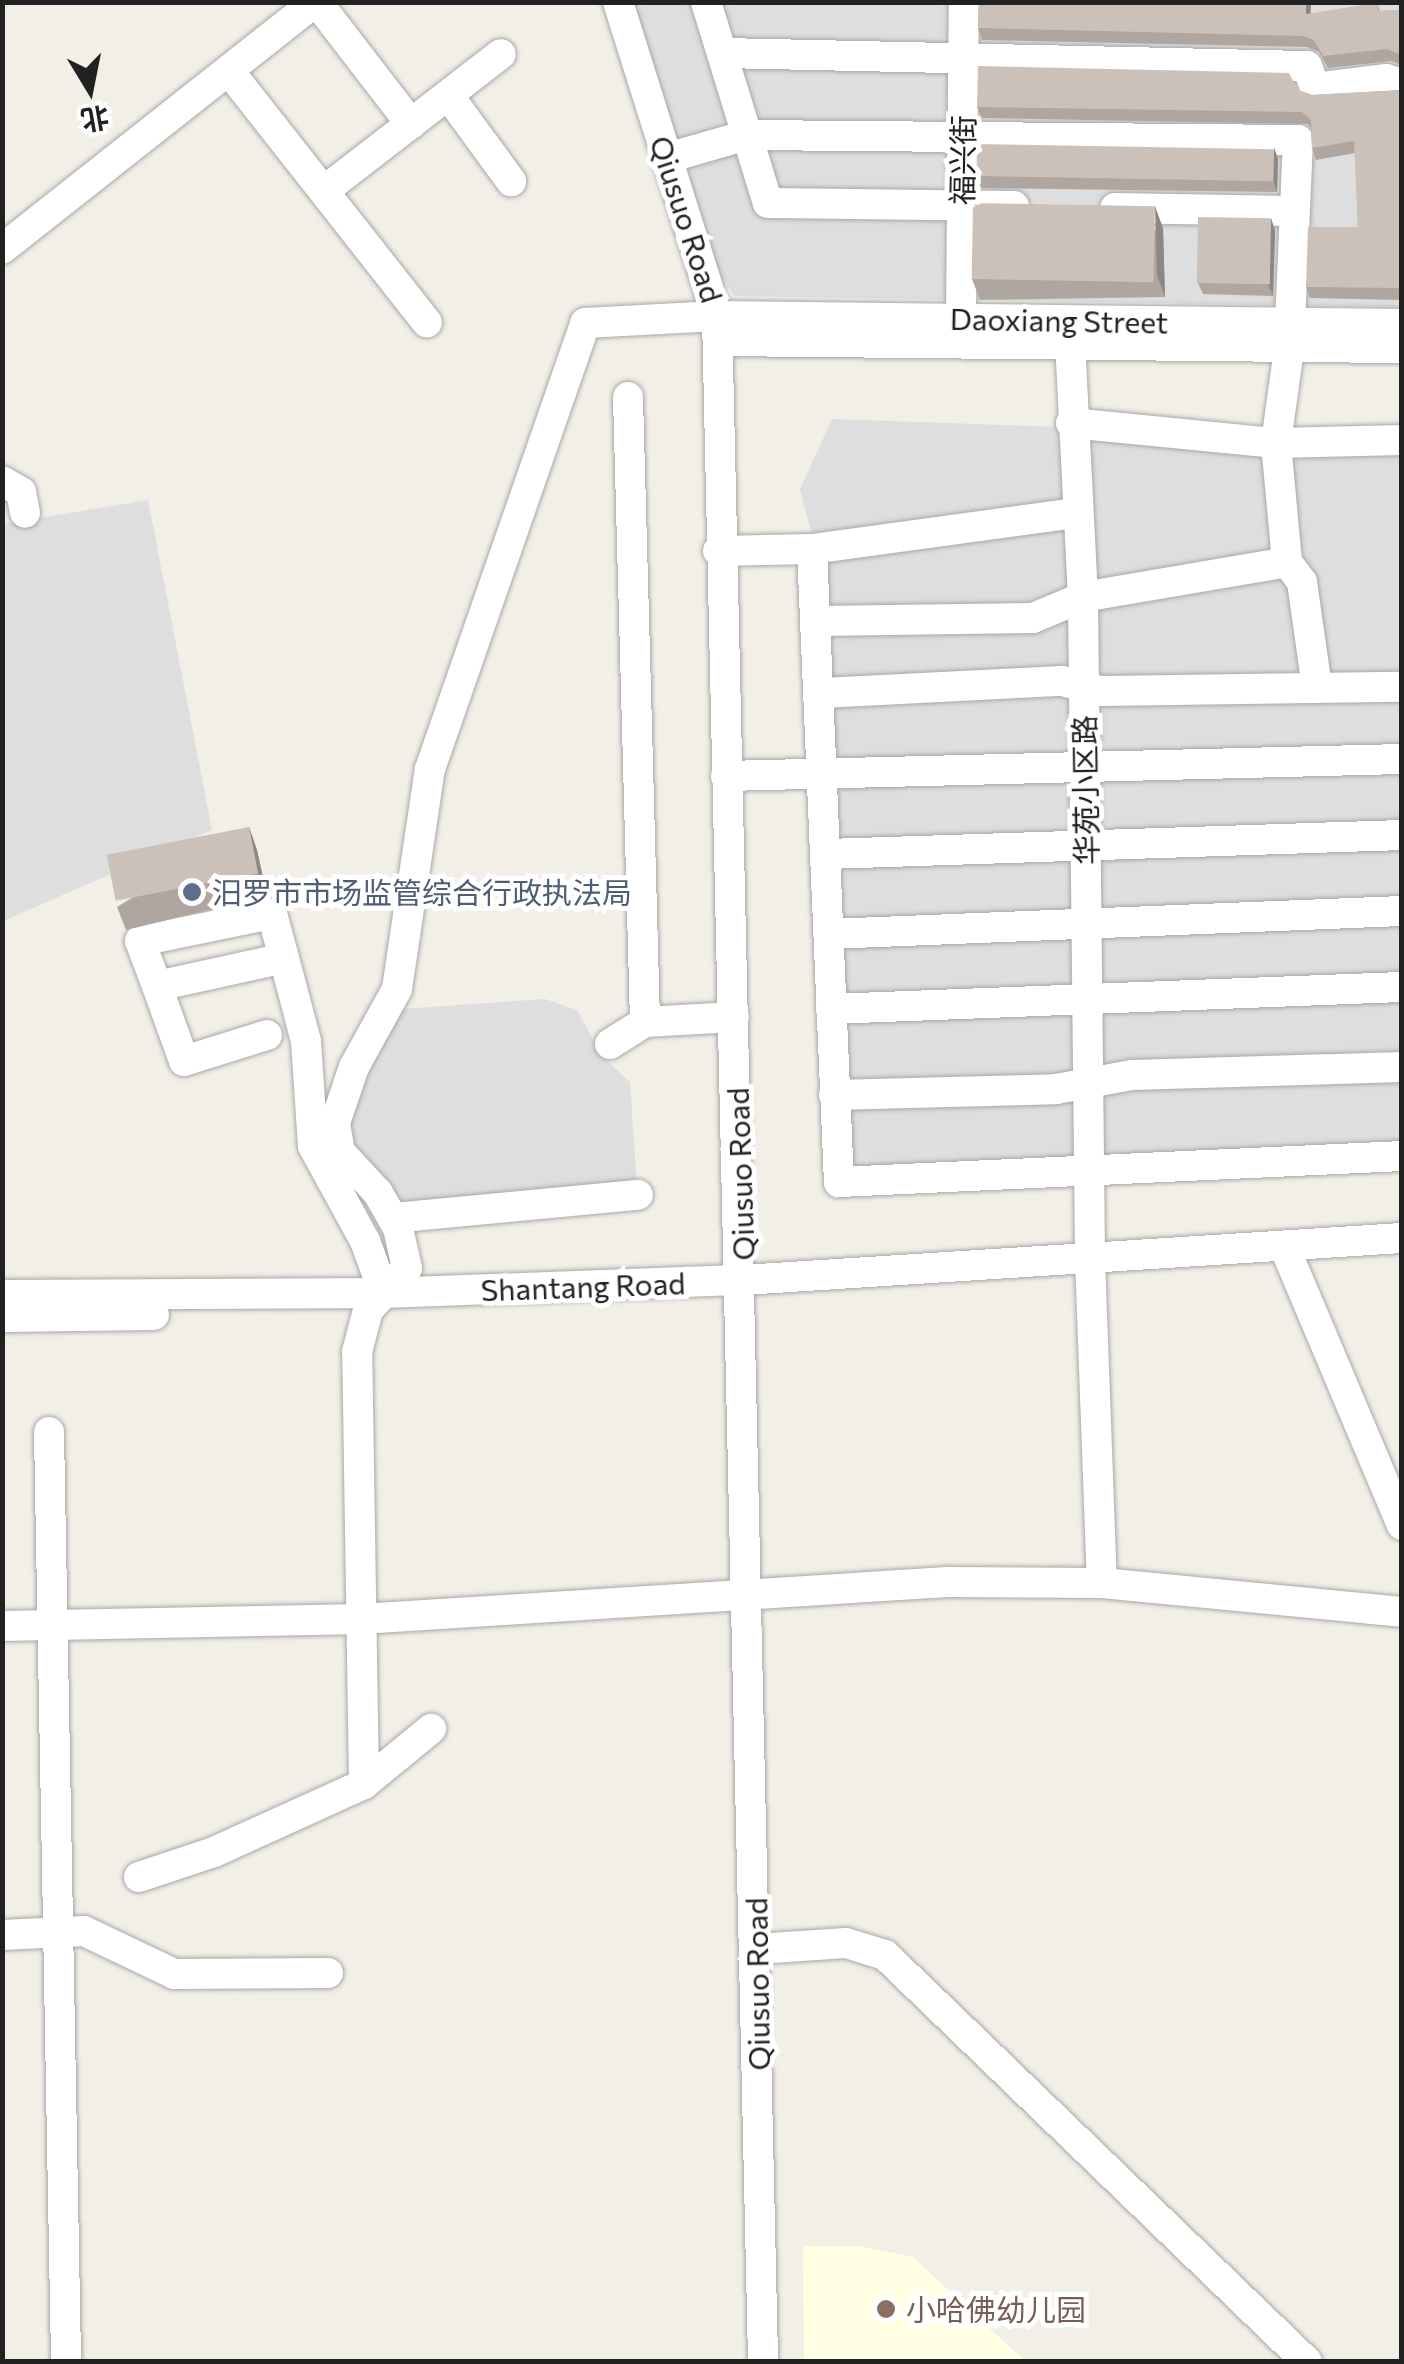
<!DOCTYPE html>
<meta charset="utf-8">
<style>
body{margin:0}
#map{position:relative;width:1404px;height:2364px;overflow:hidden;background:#f2efe7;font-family:Commissioner,"Noto Sans SC",sans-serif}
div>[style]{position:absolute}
.residential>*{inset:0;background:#dfdede}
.education>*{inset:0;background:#feffe3}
.roads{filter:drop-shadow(0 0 2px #a8a8a8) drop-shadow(0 0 2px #a8a8a8)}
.minor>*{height:30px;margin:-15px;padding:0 15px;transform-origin:15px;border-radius:15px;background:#fff}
.wall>*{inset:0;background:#afa69f}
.shaded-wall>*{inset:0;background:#8e8782}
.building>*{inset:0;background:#cbc1b9;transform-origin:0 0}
.dots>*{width:28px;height:28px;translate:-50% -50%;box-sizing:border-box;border:5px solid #fff;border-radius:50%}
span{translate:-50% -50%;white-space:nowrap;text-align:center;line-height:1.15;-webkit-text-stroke:10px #fff;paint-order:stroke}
.street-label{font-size:30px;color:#212121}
.service-label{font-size:30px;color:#4e5e75}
.left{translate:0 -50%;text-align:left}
.education-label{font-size:30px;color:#785e54}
.frame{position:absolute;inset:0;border:5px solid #212121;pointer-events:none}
.north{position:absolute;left:40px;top:40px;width:100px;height:100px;-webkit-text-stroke:8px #fff;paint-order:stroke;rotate:170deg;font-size:28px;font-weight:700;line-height:40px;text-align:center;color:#212121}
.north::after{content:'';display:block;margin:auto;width:35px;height:45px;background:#212121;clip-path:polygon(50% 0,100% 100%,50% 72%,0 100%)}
</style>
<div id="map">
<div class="residential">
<div style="clip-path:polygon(633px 3px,1401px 3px,1401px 307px,734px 296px,712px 262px)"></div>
<div style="clip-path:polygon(832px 419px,1401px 439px,1401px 1149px,842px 1180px,817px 555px,800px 489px)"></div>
<div style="clip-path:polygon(148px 500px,212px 830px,3px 921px,3px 524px)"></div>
<div style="clip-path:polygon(545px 999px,577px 1010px,601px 1055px,630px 1082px,637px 1187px,403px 1211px,347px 1148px,344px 1116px,400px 1009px)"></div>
</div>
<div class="education">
<div style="clip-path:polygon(803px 2246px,860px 2246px,913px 2257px,1025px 2361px,804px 2361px)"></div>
</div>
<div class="roads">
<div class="minor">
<div style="left:317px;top:2px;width:154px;rotate:52.4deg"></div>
<div style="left:618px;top:2px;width:329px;rotate:72.5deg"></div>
<div style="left:717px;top:316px;width:2047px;rotate:88.71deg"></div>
<div style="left:706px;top:2px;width:210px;rotate:72.9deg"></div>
<div style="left:768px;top:203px;width:246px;rotate:0.7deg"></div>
<div style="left:723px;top:53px;width:584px;rotate:1.28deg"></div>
<div style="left:1307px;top:66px;width:23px;rotate:70deg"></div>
<div style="left:1315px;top:88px;width:72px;rotate:-7.2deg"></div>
<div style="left:1386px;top:79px;width:17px;rotate:17deg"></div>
<div style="left:229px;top:71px;width:320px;rotate:51.8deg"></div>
<div style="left:448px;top:95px;width:107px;rotate:53.8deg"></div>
<div style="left:667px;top:158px;width:83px;rotate:-16deg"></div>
<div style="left:747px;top:135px;width:551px;rotate:0.52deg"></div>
<div style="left:1298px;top:140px;width:209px;rotate:92.5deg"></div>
<div style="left:1289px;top:349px;width:95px;rotate:97.9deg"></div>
<div style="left:1276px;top:443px;width:120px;rotate:84.7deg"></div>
<div style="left:1287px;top:562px;width:25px;rotate:53deg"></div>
<div style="left:1302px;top:582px;width:107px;rotate:81.9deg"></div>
<div style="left:325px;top:190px;width:222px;rotate:-37.7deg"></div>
<div style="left:1115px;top:208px;width:177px;rotate:1deg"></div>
<div style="left:2px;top:249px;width:399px;rotate:-38.3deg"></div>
<div style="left:961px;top:318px;width:316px;rotate:-89.5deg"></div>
<div style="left:1069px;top:321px;width:276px;rotate:87.1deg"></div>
<div style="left:1083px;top:597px;width:662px;rotate:89.39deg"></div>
<div style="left:1090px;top:1259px;width:324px;rotate:87.9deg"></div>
<div style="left:718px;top:341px;width:684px;rotate:0.59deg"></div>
<div style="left:628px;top:397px;width:625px;rotate:88.44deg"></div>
<div style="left:1071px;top:423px;width:206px;rotate:5.6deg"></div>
<div style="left:1276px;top:443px;width:126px;rotate:-1.4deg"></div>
<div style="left:2px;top:481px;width:22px;rotate:30deg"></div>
<div style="left:21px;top:492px;width:21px;rotate:79deg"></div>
<div style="left:812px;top:549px;width:634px;rotate:87.56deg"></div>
<div style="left:839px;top:1182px;width:564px;rotate:-2.64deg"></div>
<div style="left:718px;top:551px;width:94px;rotate:-1.2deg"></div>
<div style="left:812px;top:549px;width:265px;rotate:-7.8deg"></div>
<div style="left:817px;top:621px;width:216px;rotate:-0.8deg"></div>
<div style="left:1033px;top:618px;width:54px;rotate:-22.8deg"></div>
<div style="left:1083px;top:597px;width:207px;rotate:-9.7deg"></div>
<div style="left:822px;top:693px;width:240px;rotate:-2.9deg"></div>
<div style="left:1062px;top:681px;width:40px;rotate:14.4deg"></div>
<div style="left:1101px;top:691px;width:301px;rotate:-0.8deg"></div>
<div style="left:726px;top:776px;width:676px;rotate:-1.44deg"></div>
<div style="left:827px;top:854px;width:575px;rotate:-1.89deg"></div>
<div style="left:829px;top:934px;width:573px;rotate:-2.3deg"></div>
<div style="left:157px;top:986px;width:48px;rotate:-110.7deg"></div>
<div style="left:140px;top:941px;width:135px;rotate:-11.6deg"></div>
<div style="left:272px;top:914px;width:46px;rotate:74.7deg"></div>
<div style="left:831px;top:1009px;width:571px;rotate:-2.21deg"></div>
<div style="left:267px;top:1035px;width:87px;rotate:162.6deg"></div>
<div style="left:184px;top:1061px;width:80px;rotate:-109.8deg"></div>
<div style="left:157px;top:986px;width:130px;rotate:-12.4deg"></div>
<div style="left:284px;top:958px;width:86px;rotate:75.2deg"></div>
<div style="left:306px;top:1041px;width:105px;rotate:86.2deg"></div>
<div style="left:313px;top:1146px;width:108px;rotate:61.3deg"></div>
<div style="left:365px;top:1241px;width:55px;rotate:69.9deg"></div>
<div style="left:610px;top:1044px;width:41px;rotate:-32.2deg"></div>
<div style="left:645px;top:1022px;width:89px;rotate:-3.2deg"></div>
<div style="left:834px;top:1095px;width:222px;rotate:-1.5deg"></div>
<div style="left:1056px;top:1089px;width:77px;rotate:-10.4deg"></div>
<div style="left:1132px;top:1075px;width:270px;rotate:-1.7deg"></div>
<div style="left:393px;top:1218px;width:246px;rotate:-5.4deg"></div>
<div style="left:1284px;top:1246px;width:303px;rotate:67.1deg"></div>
<div style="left:2px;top:1295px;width:382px;rotate:-0.3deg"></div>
<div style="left:384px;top:1293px;width:359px;rotate:-2.1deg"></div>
<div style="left:743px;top:1280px;width:660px;rotate:-3.65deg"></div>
<div style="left:2px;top:1317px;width:152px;rotate:-0.8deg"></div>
<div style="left:49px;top:1432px;width:930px;rotate:88.95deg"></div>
<div style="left:2px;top:1626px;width:359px;rotate:-1.1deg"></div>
<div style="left:361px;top:1619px;width:588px;rotate:-3.61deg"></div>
<div style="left:948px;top:1582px;width:154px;rotate:0.4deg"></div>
<div style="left:1102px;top:1583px;width:301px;rotate:5.5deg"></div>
<div style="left:364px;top:1784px;width:432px;rotate:-90.9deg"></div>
<div style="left:357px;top:1352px;width:43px;rotate:-75.3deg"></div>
<div style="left:368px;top:1310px;width:57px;rotate:-47.1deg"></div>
<div style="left:407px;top:1268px;width:41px;rotate:-102.7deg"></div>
<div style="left:398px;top:1228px;width:40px;rotate:-119.7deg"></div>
<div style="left:378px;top:1193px;width:56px;rotate:-132.8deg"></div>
<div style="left:340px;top:1152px;width:29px;rotate:-100deg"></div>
<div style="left:335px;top:1123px;width:59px;rotate:-71.3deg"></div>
<div style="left:354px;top:1067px;width:89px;rotate:-61.1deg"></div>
<div style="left:397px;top:989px;width:222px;rotate:-81.5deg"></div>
<div style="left:430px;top:769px;width:472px;rotate:-70.8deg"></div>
<div style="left:585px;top:323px;width:132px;rotate:-3deg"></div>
<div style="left:717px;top:316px;width:685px;rotate:0.67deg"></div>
<div style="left:139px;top:1877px;width:79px;rotate:-18.4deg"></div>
<div style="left:214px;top:1852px;width:165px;rotate:-24.4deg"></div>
<div style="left:364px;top:1784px;width:87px;rotate:-39.4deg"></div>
<div style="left:2px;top:1935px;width:82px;rotate:-2.8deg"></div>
<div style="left:84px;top:1931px;width:100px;rotate:25.5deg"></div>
<div style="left:174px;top:1974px;width:154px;rotate:-0.4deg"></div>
<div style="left:757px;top:1949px;width:89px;rotate:-3.9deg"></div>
<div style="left:846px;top:1943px;width:41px;rotate:17.1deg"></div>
<div style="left:885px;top:1955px;width:586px;rotate:43.96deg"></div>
</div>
</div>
<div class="wall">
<div style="clip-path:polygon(979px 2px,1311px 2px,1310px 14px,1377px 3px,1380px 11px,1402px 10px,1402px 65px,1391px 61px,1328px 68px,1319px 52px,1307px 47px,982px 40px,978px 28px)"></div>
<div style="clip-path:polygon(1298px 90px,1312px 95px,1402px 90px,1402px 300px,1310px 298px,1306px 287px,1358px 227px,1355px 153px,1316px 160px,1312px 148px,1311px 128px,1307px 124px,982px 118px,977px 107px)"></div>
<div style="clip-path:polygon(1278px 159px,1277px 192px,981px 188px,977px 176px)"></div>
<div style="clip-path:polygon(1163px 228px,1165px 297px,980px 300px,972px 279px)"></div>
<div style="clip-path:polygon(1275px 230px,1273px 296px,1203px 294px,1198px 283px)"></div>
<div style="clip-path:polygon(249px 827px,257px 850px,267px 896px,126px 930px,117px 907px)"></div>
</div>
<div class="shaded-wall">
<div style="clip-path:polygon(1306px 2px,1311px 2px,1310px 26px,1306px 14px)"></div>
<div style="clip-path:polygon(1274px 147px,1278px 159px,1277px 192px,1273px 180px)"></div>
<div style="clip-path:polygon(1155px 206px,1163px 228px,1165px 297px,1157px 275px)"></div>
<div style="clip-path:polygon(1271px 218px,1275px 230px,1273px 296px,1268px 284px)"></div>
<div style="clip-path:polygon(249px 827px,257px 850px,267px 896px,258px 873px)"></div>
</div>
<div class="building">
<div style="clip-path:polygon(979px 2px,1306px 2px,1306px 14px,1377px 3px,1378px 11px,1402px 10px,1402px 55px,1387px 49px,1323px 56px,1314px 40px,1303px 36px,978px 28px)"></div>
<div style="clip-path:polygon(978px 66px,1289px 73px,1298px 90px,1312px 95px,1402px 90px,1402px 288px,1306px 287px,1308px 227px,1358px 227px,1354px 141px,1312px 148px,1311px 120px,1302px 112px,977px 107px)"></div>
<div style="left:977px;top:144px;width:297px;height:32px;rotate:1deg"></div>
<div style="left:973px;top:203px;width:182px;height:76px;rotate:1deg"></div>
<div style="left:1198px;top:217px;width:73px;height:66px;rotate:1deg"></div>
<div style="left:249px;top:827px;width:47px;height:145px;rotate:79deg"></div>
</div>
<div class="dots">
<div style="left:192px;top:892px;background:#5c6f8a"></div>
<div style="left:886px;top:2309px;background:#8d6e63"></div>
</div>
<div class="street-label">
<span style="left:962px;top:160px;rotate:-89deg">福兴街</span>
<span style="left:687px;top:219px;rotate:72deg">Qiusuo Road</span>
<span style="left:1059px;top:320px;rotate:1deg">Daoxiang Street</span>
<span style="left:1085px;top:790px;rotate:-91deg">华苑小区路</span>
<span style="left:740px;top:1174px;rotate:-92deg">Qiusuo Road</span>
<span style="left:583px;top:1286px;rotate:-2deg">Shantang Road</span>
<span style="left:757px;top:1984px;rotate:-91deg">Qiusuo Road</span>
</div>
<div class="service-label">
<span class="left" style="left:212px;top:892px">汨罗市市场监管综合行政执法局</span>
</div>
<div class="education-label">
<span class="left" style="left:906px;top:2309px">小哈佛幼儿园</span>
</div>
<div class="frame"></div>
<div class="north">北</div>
</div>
